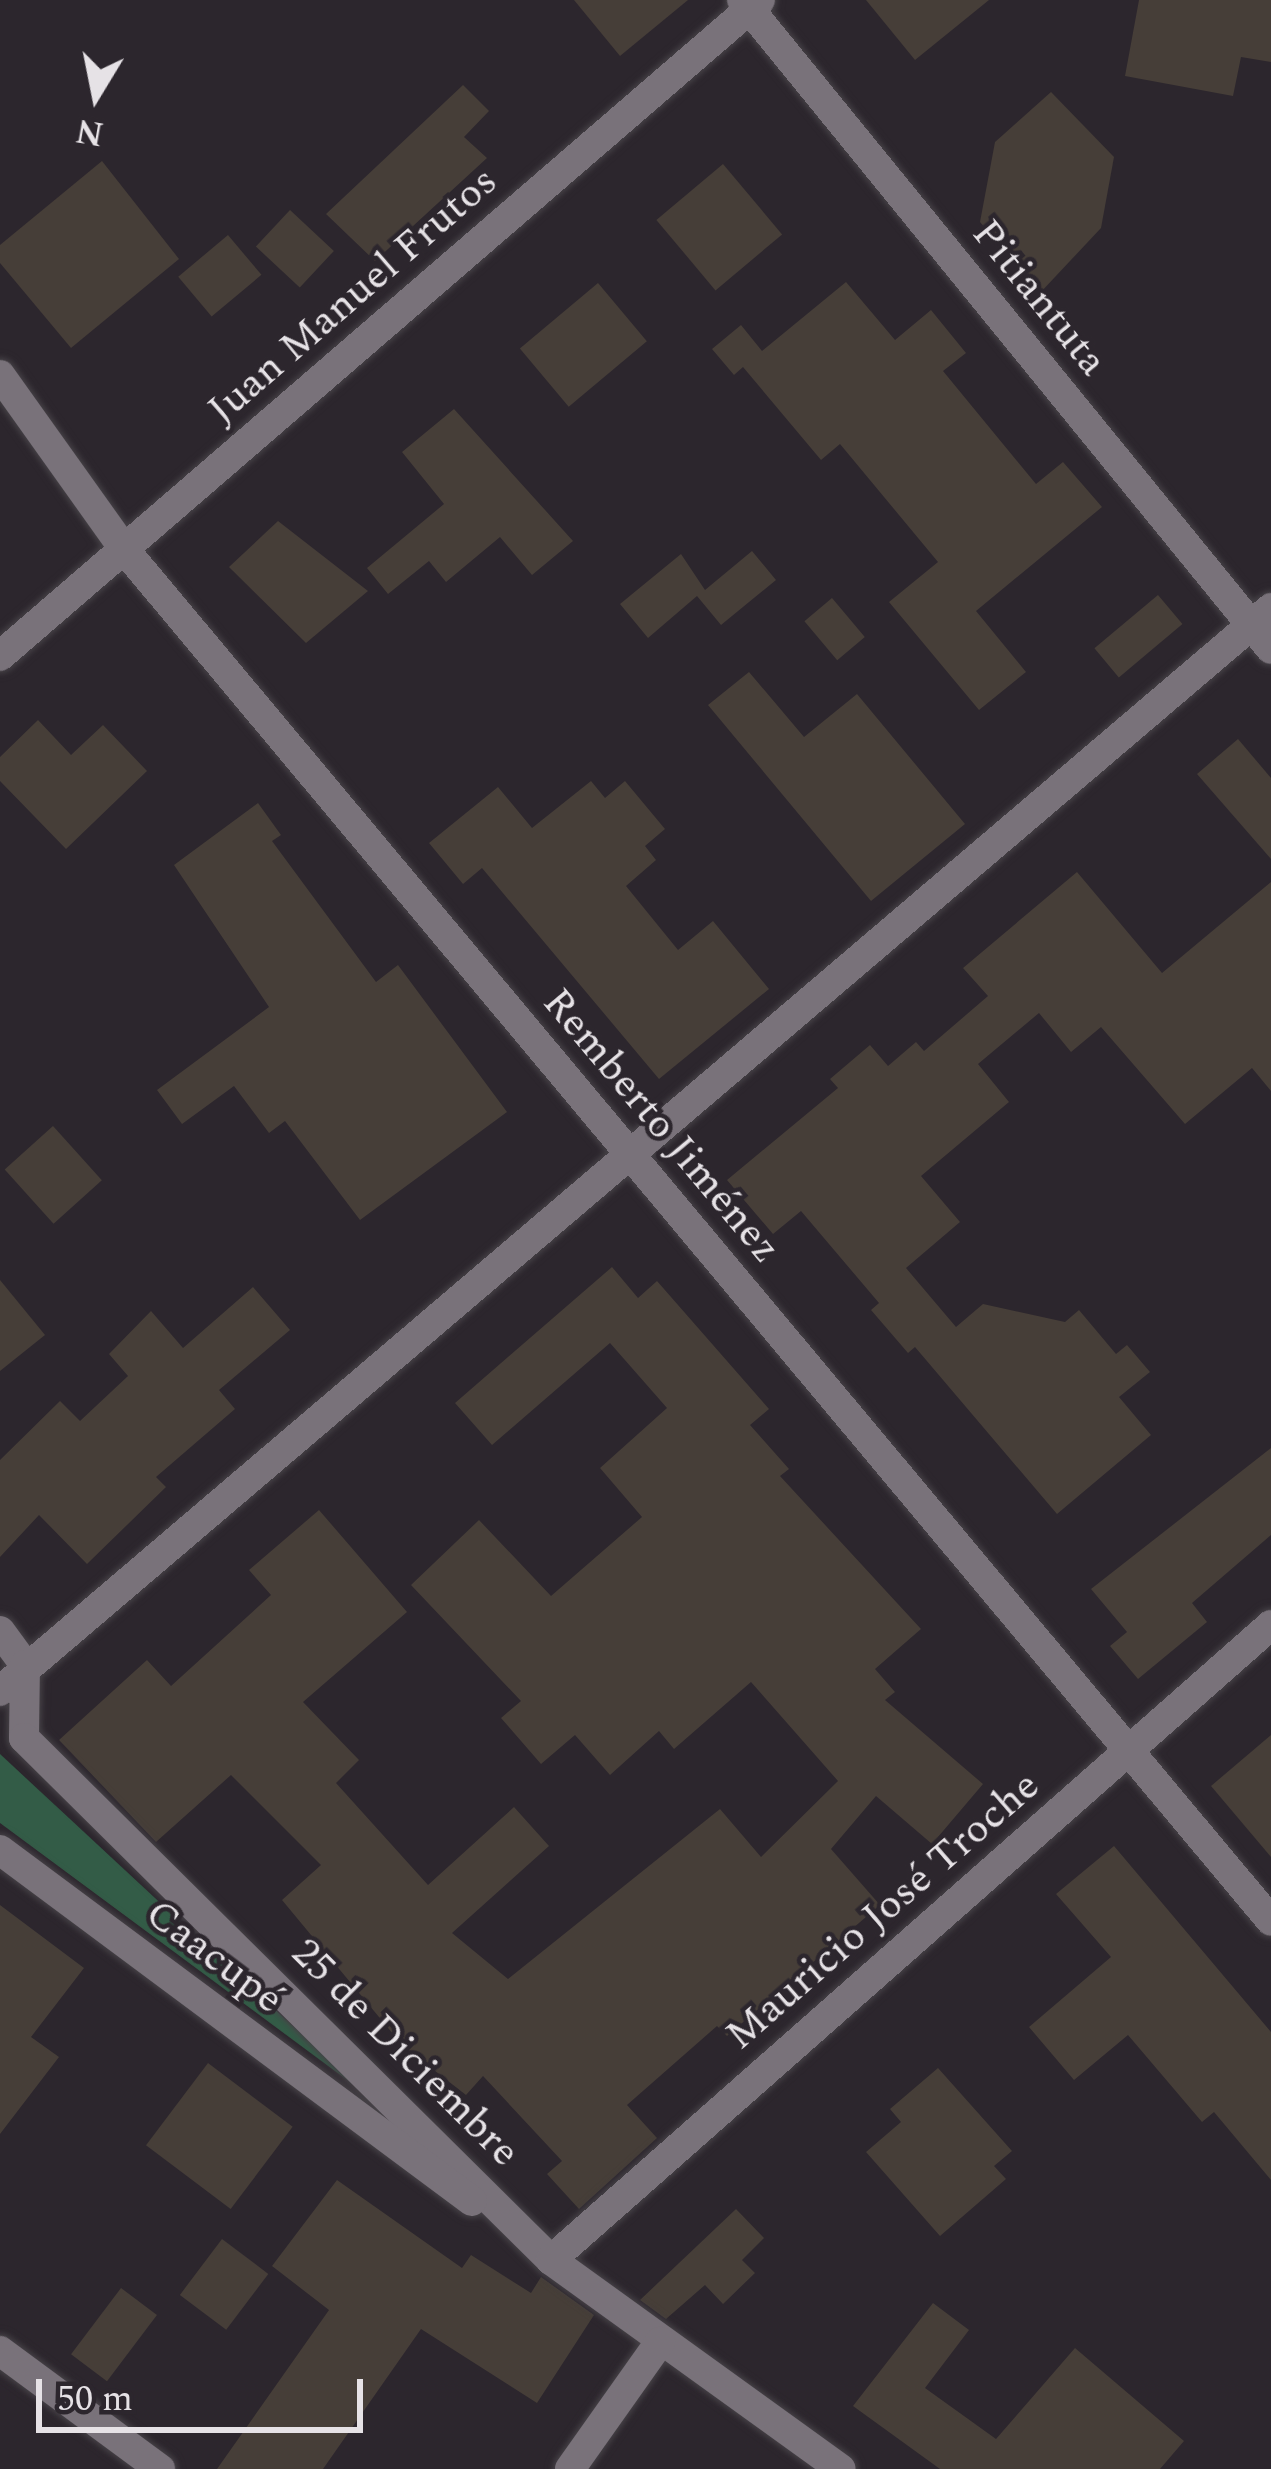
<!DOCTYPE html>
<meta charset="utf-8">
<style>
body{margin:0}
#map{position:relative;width:1271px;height:2469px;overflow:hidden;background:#2c262d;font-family:Spectral,serif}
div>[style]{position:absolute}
.green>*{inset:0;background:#335c47}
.building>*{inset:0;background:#463e38;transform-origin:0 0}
.roads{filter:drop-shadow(0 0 3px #464247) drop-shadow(0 0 3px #464247)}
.minor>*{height:30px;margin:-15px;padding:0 15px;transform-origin:15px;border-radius:15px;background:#79727a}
span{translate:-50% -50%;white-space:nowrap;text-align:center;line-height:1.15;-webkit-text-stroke:9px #2c262d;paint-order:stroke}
.street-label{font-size:42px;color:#e6e2e6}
.north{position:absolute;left:36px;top:36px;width:120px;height:120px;-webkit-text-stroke:9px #2c262d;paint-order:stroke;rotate:190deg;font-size:33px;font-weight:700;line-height:48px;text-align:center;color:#e6e2e6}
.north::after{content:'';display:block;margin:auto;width:42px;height:54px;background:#e6e2e6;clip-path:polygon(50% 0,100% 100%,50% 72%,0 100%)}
.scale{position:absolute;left:36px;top:2379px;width:327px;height:54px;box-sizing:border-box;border:6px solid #e6e2e6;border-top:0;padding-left:15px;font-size:36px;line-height:42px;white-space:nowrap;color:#e6e2e6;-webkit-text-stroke:9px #2c262d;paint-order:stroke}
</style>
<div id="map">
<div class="green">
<div style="clip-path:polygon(0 1754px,366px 2094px,0 1823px)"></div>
</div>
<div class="building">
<div style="clip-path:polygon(574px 0,688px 0,620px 56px)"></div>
<div style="clip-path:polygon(866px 0,989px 0,915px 60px)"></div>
<div style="clip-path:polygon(1139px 0,1271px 0,1271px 62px,1241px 57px,1233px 96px,1125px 76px)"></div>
<div style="clip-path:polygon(463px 85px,489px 111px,464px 137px,487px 158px,375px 261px,326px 214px)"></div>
<div style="clip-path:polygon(1051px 92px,1114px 157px,1101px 228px,1040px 293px,980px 222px,995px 142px)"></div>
<div style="clip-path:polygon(102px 161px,179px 259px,71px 348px,0 263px,0 245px)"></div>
<div style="left:723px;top:164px;width:92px;height:87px;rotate:50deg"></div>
<div style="left:290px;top:210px;width:60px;height:50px;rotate:43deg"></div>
<div style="left:228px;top:235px;width:52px;height:65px;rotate:50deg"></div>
<div style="clip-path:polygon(846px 282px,895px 340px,931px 310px,966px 353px,943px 371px,1036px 484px,1063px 462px,1102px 507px,976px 611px,1026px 672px,979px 710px,889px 602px,938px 562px,840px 444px,821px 460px,743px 367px,734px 375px,712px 349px,741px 325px,762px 351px)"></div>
<div style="left:598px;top:283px;width:76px;height:102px;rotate:50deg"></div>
<div style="clip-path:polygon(454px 409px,573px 541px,532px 575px,500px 537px,446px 582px,429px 561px,388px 594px,367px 568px,444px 504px,402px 452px)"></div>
<div style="clip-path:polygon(278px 521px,368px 591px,306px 643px,229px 567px)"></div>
<div style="clip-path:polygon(752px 551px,776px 580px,721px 625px,697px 596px,648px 638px,620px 604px,681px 554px,705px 590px)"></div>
<div style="left:1158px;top:595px;width:38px;height:83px;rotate:50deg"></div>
<div style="left:832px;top:598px;width:51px;height:36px;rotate:50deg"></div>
<div style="clip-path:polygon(749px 672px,804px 737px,857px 694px,965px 824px,871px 901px,708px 705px)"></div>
<div style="clip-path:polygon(38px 720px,71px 755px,103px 725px,147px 771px,66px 849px,0 781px,0 757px)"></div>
<div style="clip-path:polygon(1238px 739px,1271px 778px,1271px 859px,1197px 774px)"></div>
<div style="clip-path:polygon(591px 781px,605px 798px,625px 781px,665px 829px,645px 846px,656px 860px,626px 886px,678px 950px,713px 921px,769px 989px,659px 1079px,482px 868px,463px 884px,429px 843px,498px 787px,532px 828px)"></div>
<div style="clip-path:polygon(258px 803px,281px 835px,272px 841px,376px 982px,398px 965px,507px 1112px,360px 1220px,285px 1121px,269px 1133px,234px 1086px,182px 1124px,157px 1090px,269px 1007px,174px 865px)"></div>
<div style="clip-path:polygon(1077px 872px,1162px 973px,1271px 882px,1271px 1091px,1252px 1068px,1185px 1124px,1101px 1027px,1071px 1052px,1039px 1013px,978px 1064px,1009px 1102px,921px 1176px,960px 1222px,906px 1268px,956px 1327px,983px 1304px,1065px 1322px,1079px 1310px,1116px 1354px,1127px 1345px,1150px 1372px,1119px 1397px,1151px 1435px,1057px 1514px,915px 1347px,908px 1353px,871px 1310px,879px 1303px,801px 1211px,773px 1234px,727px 1180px,838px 1088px,830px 1079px,870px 1045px,888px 1066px,916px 1042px,924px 1051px,988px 996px,963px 968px)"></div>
<div style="left:53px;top:1126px;width:73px;height:65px;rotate:48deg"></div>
<div style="clip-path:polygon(612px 1267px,638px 1298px,657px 1281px,769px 1409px,750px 1425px,789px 1469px,780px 1476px,921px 1629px,875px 1669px,895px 1692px,885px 1700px,983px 1784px,932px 1844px,876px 1796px,831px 1849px,880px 1905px,727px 2036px,717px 2026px,627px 2105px,657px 2138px,579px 2209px,547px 2174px,562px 2161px,483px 2076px,466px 2095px,403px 2046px,282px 1900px,321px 1865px,231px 1775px,156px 1842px,59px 1740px,147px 1660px,171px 1686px,271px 1595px,249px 1570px,319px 1510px,407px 1612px,303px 1702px,359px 1760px,336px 1783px,428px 1885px,514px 1807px,549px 1846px,452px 1933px,508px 1979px,720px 1809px,761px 1857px,838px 1781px,751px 1682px,674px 1749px,659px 1731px,610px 1775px,575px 1735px,541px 1764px,501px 1718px,521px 1701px,411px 1585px,479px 1520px,551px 1596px,642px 1517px,600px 1468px,667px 1408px,610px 1343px,492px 1445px,455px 1403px)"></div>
<div style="clip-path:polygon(0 1280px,45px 1335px,0 1371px)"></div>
<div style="clip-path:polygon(253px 1287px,290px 1330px,219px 1390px,235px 1409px,156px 1477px,166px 1487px,87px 1564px,39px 1515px,0 1557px,0 1460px,60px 1401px,80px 1421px,128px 1376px,109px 1354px,151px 1311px,183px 1348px)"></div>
<div style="clip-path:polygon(1271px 1448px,1271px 1535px,1192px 1603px,1207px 1622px,1138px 1679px,1110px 1646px,1127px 1632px,1091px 1589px)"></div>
<div style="clip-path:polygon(1271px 1735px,1271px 1857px,1211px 1786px)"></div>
<div style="clip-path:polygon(1114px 1846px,1271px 2032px,1271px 2180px,1214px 2112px,1202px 2122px,1128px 2035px,1074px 2080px,1029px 2027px,1111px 1957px,1056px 1894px)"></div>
<div style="clip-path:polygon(0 1905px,84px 1968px,31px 2037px,59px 2057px,0 2134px)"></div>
<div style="left:208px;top:2063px;width:106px;height:103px;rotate:37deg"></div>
<div style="clip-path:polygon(938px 2068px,1012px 2151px,994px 2166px,1006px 2179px,940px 2236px,866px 2152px,901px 2122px,890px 2109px)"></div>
<div style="clip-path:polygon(337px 2180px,462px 2268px,471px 2255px,531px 2293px,541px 2277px,594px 2315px,537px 2403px,421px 2329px,323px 2469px,217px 2469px,329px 2310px,272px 2266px)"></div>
<div style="clip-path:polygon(736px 2209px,764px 2238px,742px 2260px,755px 2273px,723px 2304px,705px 2285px,666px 2319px,640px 2300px)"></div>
<div style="left:222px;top:2239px;width:58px;height:70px;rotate:37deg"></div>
<div style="left:121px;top:2288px;width:45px;height:83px;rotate:37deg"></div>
<div style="clip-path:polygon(933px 2303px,969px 2330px,925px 2388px,996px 2439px,1075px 2348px,1184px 2441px,1160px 2469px,940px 2469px,853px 2406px)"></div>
</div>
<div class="roads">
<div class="minor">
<div style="left:742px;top:0;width:837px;rotate:50.82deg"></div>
<div style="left:0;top:375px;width:214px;rotate:54.5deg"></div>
<div style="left:124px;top:549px;width:1788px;rotate:50.1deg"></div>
<div style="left:0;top:656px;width:1004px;rotate:-40.8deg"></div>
<div style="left:0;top:1631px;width:42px;rotate:53.7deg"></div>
<div style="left:25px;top:1665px;width:73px;rotate:90.8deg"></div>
<div style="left:24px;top:1738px;width:742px;rotate:44.73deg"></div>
<div style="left:551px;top:2260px;width:357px;rotate:35.8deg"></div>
<div style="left:0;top:1691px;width:1670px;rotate:-40.43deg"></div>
<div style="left:0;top:1850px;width:588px;rotate:36.64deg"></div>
<div style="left:551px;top:2260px;width:960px;rotate:-41.41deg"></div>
<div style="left:0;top:2351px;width:199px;rotate:36.4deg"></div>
<div style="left:570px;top:2469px;width:156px;rotate:-54.7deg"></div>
</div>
</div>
<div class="street-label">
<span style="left:353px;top:296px;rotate:-41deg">Juan Manuel Frutos</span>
<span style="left:1039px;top:298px;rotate:51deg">Pitiantuta</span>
<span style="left:661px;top:1126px;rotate:50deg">Remberto Jiménez</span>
<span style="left:883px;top:1911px;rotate:-41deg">Mauricio José Troche</span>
<span style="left:214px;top:1957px;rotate:37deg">Caacupé</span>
<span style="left:405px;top:2053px;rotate:45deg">25 de Diciembre</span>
</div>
<div class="north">N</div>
<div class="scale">50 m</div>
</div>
